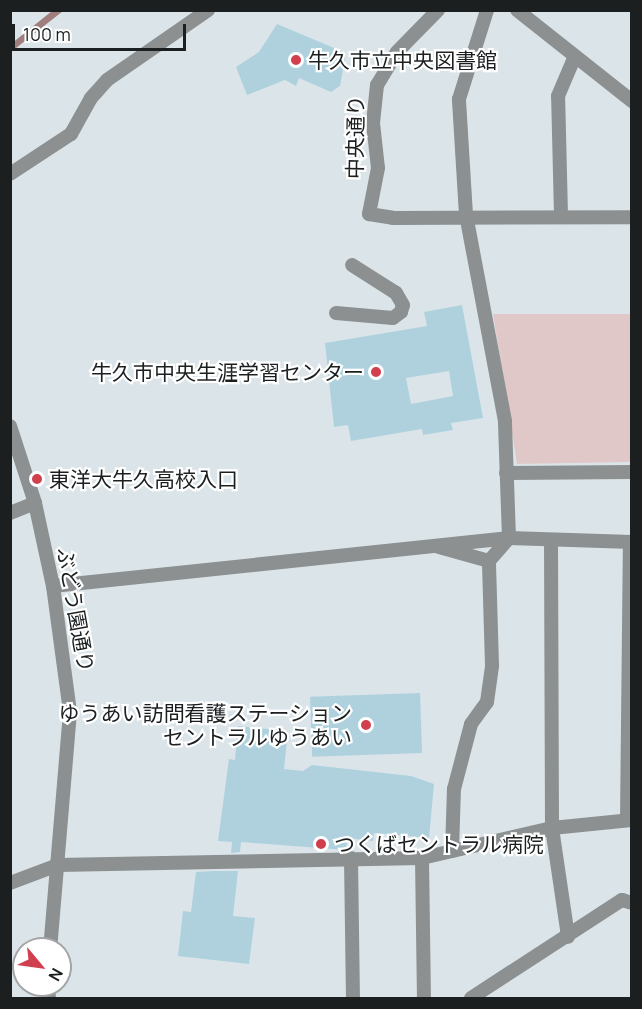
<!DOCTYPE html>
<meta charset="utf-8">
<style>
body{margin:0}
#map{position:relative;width:642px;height:1009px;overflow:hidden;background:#dbe5e9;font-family:Manrope,"Noto Sans JP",sans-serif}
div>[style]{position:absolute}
.green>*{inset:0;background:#e1c8c8}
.water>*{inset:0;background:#9f7e7d}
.building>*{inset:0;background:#afd1de;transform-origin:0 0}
.minor>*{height:14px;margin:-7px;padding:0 7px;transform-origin:7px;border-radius:7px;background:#8c9091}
.dots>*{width:16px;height:16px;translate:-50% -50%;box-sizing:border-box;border:3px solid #fff;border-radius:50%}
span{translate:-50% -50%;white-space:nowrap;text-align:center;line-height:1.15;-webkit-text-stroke:4.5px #fff;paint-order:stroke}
.poi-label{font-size:21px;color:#1b1f20}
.left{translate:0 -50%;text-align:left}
.right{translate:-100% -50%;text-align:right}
.street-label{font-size:21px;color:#1b1f20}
.frame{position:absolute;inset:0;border:12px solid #1b1f20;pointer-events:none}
.north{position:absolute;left:12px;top:937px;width:60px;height:60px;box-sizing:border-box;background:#fff;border:2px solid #a4a5a6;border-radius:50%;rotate:119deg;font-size:16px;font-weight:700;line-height:24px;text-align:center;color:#1b1f20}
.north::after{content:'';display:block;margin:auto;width:21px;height:27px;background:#cf3f4d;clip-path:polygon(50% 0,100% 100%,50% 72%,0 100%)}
.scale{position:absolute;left:12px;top:24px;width:174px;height:27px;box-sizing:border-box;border:3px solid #1b1f20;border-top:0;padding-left:8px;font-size:18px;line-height:21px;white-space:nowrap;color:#1b1f20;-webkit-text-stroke:4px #fff;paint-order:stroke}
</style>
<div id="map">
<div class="green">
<div style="clip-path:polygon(493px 314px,631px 314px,631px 462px,517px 464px)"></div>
</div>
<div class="water">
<div style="clip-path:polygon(52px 11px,63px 11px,11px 52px,11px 44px)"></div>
</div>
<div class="building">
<div style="clip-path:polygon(277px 24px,346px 53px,340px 86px,331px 92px,299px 78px,296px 86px,285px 80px,247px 95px,236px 67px,259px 52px)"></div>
<div style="clip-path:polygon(evenodd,462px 305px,483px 418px,451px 423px,453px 430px,423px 435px,422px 429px,351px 441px,348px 425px,334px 427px,325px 343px,427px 326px,424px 312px,462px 305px,449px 371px,453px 396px,411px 404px,406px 378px,449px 371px)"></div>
<div style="left:420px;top:693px;width:60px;height:110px;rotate:88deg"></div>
<div style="clip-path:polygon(238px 726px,288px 731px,284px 769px,303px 771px,312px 765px,411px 776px,434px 784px,429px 838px,374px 833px,373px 841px,347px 838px,346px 850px,241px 842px,240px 852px,231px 853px,232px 842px,218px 841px,229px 759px,235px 760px)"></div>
<div style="clip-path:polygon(213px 871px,238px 871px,233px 916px,255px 918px,249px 964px,178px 956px,183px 911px,191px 912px,196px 872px)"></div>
</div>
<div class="minor">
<div style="left:438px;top:10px;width:59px;rotate:134.3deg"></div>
<div style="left:397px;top:52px;width:39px;rotate:121deg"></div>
<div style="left:377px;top:85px;width:38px;rotate:96deg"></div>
<div style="left:373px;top:123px;width:45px;rotate:83.7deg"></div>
<div style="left:378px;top:168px;width:47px;rotate:101.1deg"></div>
<div style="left:369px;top:214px;width:24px;rotate:9deg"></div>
<div style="left:393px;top:218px;width:239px;rotate:-0.2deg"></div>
<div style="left:517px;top:10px;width:147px;rotate:38.4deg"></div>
<div style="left:10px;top:174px;width:73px;rotate:-33.3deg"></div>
<div style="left:71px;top:134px;width:41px;rotate:-60.9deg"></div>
<div style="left:91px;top:98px;width:24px;rotate:-48deg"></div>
<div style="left:107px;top:80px;width:123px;rotate:-34.7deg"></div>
<div style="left:561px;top:215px;width:119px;rotate:-91.4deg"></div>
<div style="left:558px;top:96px;width:43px;rotate:-67deg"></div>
<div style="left:336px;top:313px;width:57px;rotate:5deg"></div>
<div style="left:393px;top:318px;width:10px;rotate:-37deg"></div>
<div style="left:401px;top:312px;width:7px;rotate:-74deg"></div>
<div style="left:403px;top:305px;width:14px;rotate:-120deg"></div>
<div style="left:396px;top:293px;width:52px;rotate:-147.5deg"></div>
<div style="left:10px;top:426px;width:81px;rotate:72deg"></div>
<div style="left:35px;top:503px;width:85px;rotate:77.8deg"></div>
<div style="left:53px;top:586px;width:127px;rotate:82.3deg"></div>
<div style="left:70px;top:712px;width:238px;rotate:94.8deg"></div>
<div style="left:506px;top:473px;width:126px;rotate:-0.5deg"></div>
<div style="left:10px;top:513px;width:27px;rotate:-22deg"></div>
<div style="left:551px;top:540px;width:288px;rotate:89.8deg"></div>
<div style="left:552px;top:828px;width:110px;rotate:81.6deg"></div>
<div style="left:439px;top:547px;width:52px;rotate:15.6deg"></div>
<div style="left:489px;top:561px;width:30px;rotate:-49deg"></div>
<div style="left:509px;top:538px;width:117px;rotate:-92deg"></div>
<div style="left:505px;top:421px;width:210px;rotate:-100.7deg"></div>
<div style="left:466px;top:215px;width:116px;rotate:-93.5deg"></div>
<div style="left:459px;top:99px;width:93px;rotate:-72.5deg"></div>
<div style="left:53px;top:586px;width:459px;rotate:-6deg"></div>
<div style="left:509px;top:538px;width:123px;rotate:1.9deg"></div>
<div style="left:627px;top:820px;width:278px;rotate:-89.4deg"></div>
<div style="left:452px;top:851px;width:62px;rotate:-88.2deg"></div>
<div style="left:454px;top:789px;width:67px;rotate:-75.3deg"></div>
<div style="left:471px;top:724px;width:27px;rotate:-54deg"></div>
<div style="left:487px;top:702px;width:37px;rotate:-82deg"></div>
<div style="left:492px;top:665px;width:104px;rotate:-91.7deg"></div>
<div style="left:351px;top:858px;width:140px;rotate:89.2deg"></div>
<div style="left:422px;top:858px;width:140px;rotate:89.2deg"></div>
<div style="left:10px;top:883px;width:51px;rotate:-20.6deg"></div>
<div style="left:58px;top:865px;width:364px;rotate:-1.1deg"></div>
<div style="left:422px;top:858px;width:133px;rotate:-13deg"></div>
<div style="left:552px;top:828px;width:80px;rotate:-5.7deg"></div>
<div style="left:48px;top:985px;width:13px;rotate:86deg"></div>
<div style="left:471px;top:998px;width:180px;rotate:-33deg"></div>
<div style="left:622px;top:900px;width:10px;rotate:17deg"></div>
</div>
<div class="dots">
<div style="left:296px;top:60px;background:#cf3f4d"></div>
<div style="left:376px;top:372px;background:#cf3f4d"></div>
<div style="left:37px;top:479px;background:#cf3f4d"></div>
<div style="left:366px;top:725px;background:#cf3f4d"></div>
<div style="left:321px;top:844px;background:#cf3f4d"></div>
</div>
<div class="poi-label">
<span class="left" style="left:308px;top:60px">牛久市立中央図書館</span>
<span class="right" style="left:364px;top:372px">牛久市中央生涯学習センター</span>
<span class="left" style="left:49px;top:479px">東洋大牛久高校入口</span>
<span class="right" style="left:352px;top:725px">ゆうあい訪問看護ステーション<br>セントラルゆうあい</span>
<span class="left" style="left:334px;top:844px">つくばセントラル病院</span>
</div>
<div class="street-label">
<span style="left:355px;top:137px;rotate:-89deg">中央通り</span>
<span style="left:76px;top:610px;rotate:80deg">ぶどう園通り</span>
</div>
<div class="frame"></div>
<div class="north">N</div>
<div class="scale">100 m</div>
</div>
